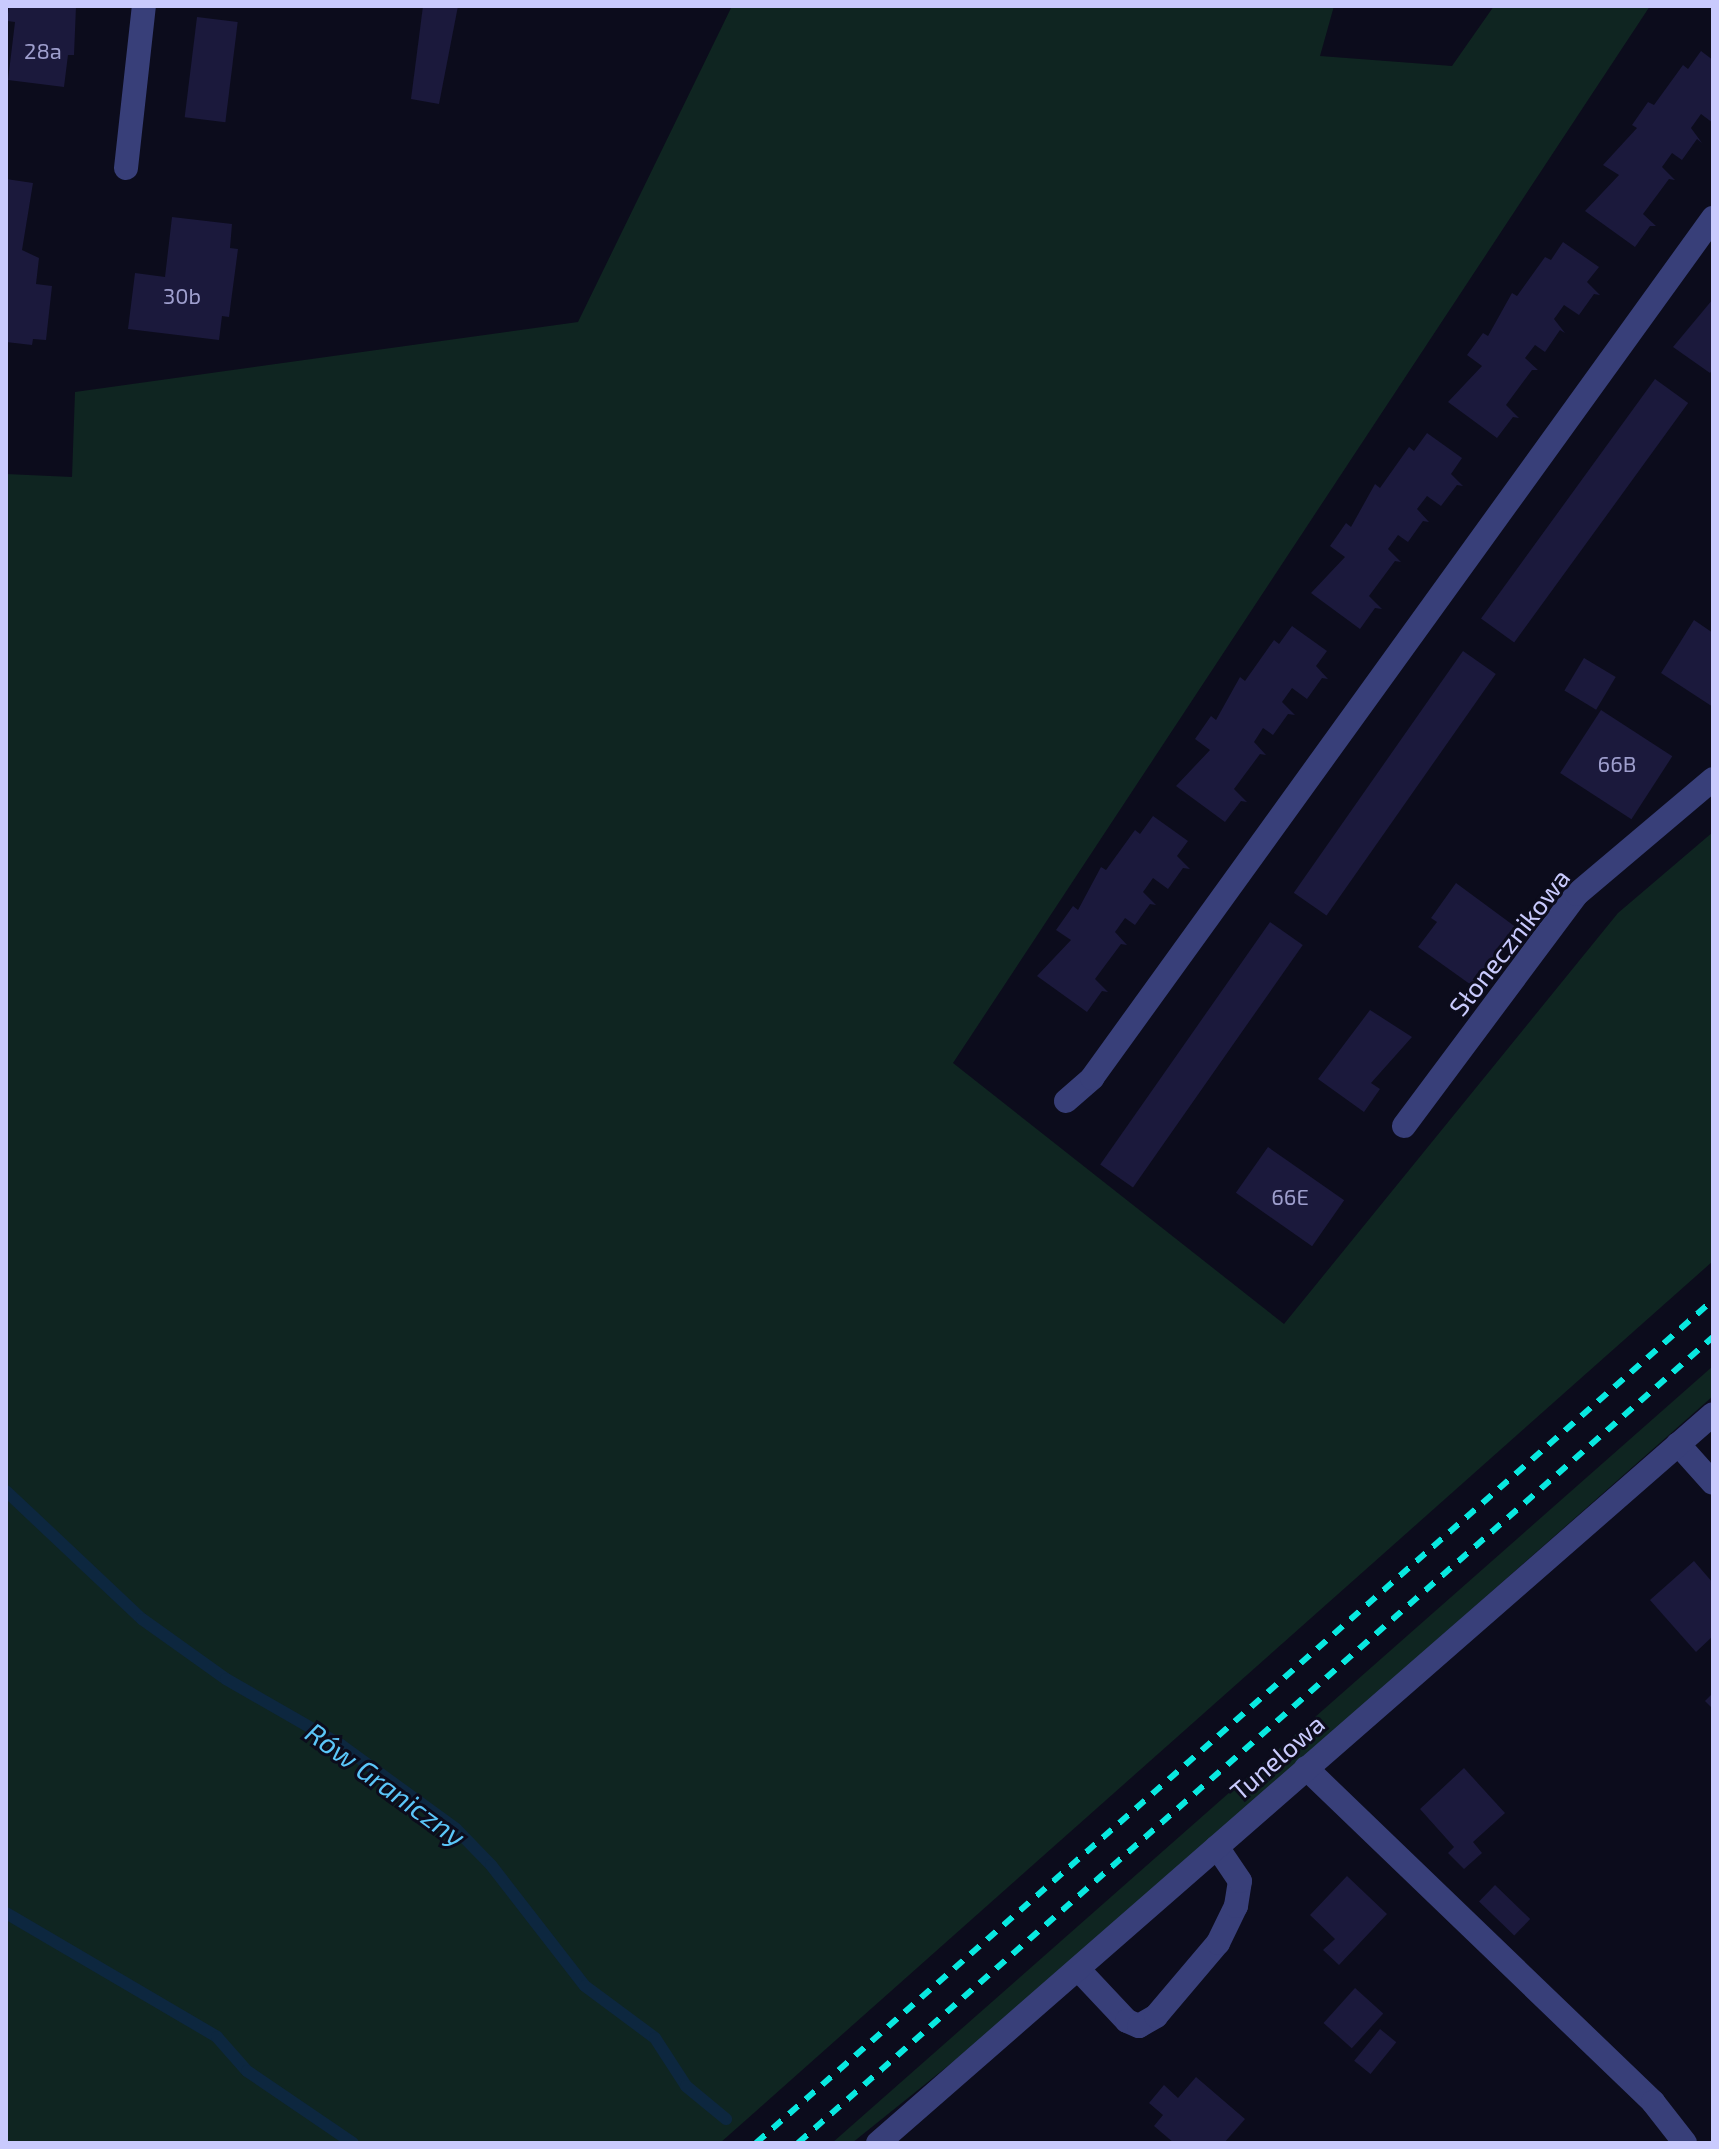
<!DOCTYPE html>
<meta charset="utf-8">
<style>
body{margin:0}
#map{position:relative;width:1719px;height:2149px;overflow:hidden;background:#0c0c1c;font-family:"Exo 2",sans-serif}
div>[style]{position:absolute}
.green>*{inset:0;background:#0f2521}
.stream>*{height:12px;margin:-6px;padding:0 6px;transform-origin:6px;border-radius:6px;background:#0d273f}
.building>*{inset:0;background:#1b193c;transform-origin:0 0}
.minor>*{height:24px;margin:-12px;padding:0 12px;transform-origin:12px;border-radius:12px;background:#383f79}
.rail>*{height:6px;margin-top:-3px;transform-origin:0;background:repeating-linear-gradient(90deg,#09e9e0 0 12px,transparent 0 22px)}
span{translate:-50% -50%;white-space:nowrap;text-align:center;line-height:1.15;-webkit-text-stroke:6px #0c0c1c;paint-order:stroke}
.number-label{font-size:22px;color:#9e9ecd}
.number-label span{-webkit-text-stroke-width:0}
.street-label{font-size:26px;color:#c9cafd}
.water-label{font-size:28px;color:#5bc6f9;font-style:italic}
.frame{position:absolute;inset:0;border:8px solid #c9cafd;pointer-events:none}
</style>
<div id="map">
<div class="green">
<div style="clip-path:polygon(732px 6px,1334px 6px,1320px 56px,1452px 66px,1494px 6px,1650px 6px,953px 1063px,1284px 1324px,1618px 913px,1713px 832px,1713px 1261px,720px 2143px,6px 2143px,6px 474px,72px 477px,75px 392px,578px 322px)"></div>
<div style="clip-path:polygon(1713px 1366px,1713px 1396px,1025px 2004px,852px 2143px,832px 2143px)"></div>
</div>
<div class="stream">
<div style="left:6px;top:1491px;width:187px;rotate:43.3deg"></div>
<div style="left:142px;top:1619px;width:103px;rotate:35.5deg"></div>
<div style="left:226px;top:1679px;width:133px;rotate:29.9deg"></div>
<div style="left:341px;top:1745px;width:142px;rotate:36.1deg"></div>
<div style="left:456px;top:1829px;width:50px;rotate:45.8deg"></div>
<div style="left:491px;top:1865px;width:153px;rotate:52.2deg"></div>
<div style="left:585px;top:1986px;width:87px;rotate:36.6deg"></div>
<div style="left:655px;top:2038px;width:57px;rotate:57.1deg"></div>
<div style="left:686px;top:2086px;width:52px;rotate:39.5deg"></div>
<div style="left:6px;top:1913px;width:245px;rotate:30.4deg"></div>
<div style="left:217px;top:2037px;width:45px;rotate:48.6deg"></div>
<div style="left:247px;top:2071px;width:128px;rotate:34.2deg"></div>
</div>
<div class="building">
<div style="clip-path:polygon(9px 6px,76px 6px,74px 55px,68px 55px,64px 87px,8px 80px,15px 22px,7px 21px)"></div>
<div style="clip-path:polygon(423px 6px,458px 6px,439px 104px,411px 99px)"></div>
<div style="left:197px;top:17px;width:41px;height:101px;rotate:7deg"></div>
<div style="clip-path:polygon(1701px 51px,1713px 60px,1713px 123px,1701px 114px,1691px 128px,1702px 143px,1697px 139px,1682px 160px,1672px 153px,1662px 167px,1675px 180px,1669px 179px,1643px 214px,1656px 226px,1650px 226px,1635px 247px,1585px 211px,1619px 175px,1603px 165px,1637px 128px,1632px 125px,1648px 102px,1654px 105px,1683px 65px,1688px 69px)"></div>
<div style="clip-path:polygon(6px 179px,33px 183px,22px 250px,39px 258px,36px 284px,52px 286px,46px 340px,33px 339px,32px 345px,6px 342px)"></div>
<div style="clip-path:polygon(172px 217px,232px 224px,230px 248px,238px 249px,229px 317px,222px 316px,219px 340px,128px 329px,135px 273px,165px 277px)"></div>
<div style="clip-path:polygon(1563px 242px,1599px 267px,1587px 282px,1600px 295px,1594px 294px,1579px 315px,1564px 305px,1554px 319px,1565px 333px,1560px 330px,1545px 352px,1535px 345px,1525px 358px,1538px 370px,1532px 370px,1506px 405px,1519px 418px,1513px 417px,1497px 438px,1448px 402px,1482px 366px,1467px 355px,1483px 333px,1488px 336px,1512px 293px,1517px 296px,1545px 257px,1551px 260px)"></div>
<div style="clip-path:polygon(1713px 299px,1713px 369px,1710px 373px,1673px 347px)"></div>
<div style="left:1655px;top:379px;width:41px;height:296px;rotate:36deg"></div>
<div style="clip-path:polygon(1427px 433px,1462px 458px,1451px 474px,1463px 486px,1457px 485px,1441px 506px,1427px 496px,1417px 509px,1429px 522px,1423px 521px,1408px 542px,1398px 535px,1388px 549px,1401px 562px,1395px 561px,1369px 596px,1382px 609px,1375px 608px,1360px 629px,1311px 593px,1345px 557px,1330px 546px,1346px 523px,1351px 527px,1375px 484px,1380px 488px,1409px 447px,1414px 451px)"></div>
<div style="clip-path:polygon(1694px 620px,1713px 633px,1713px 707px,1661px 673px)"></div>
<div style="clip-path:polygon(1292px 626px,1327px 651px,1316px 666px,1328px 679px,1322px 678px,1307px 699px,1292px 688px,1282px 702px,1295px 715px,1288px 714px,1273px 735px,1263px 728px,1254px 742px,1266px 755px,1260px 754px,1234px 789px,1247px 802px,1241px 801px,1225px 822px,1176px 786px,1210px 750px,1195px 739px,1211px 716px,1216px 720px,1240px 677px,1245px 681px,1274px 640px,1279px 644px)"></div>
<div style="left:1463px;top:651px;width:40px;height:295px;rotate:35deg"></div>
<div style="left:1584px;top:658px;width:37px;height:38px;rotate:31deg"></div>
<div style="left:1601px;top:710px;width:85px;height:75px;rotate:33deg"></div>
<div style="clip-path:polygon(1153px 816px,1188px 841px,1177px 856px,1190px 869px,1183px 868px,1168px 889px,1153px 878px,1143px 892px,1156px 905px,1150px 904px,1135px 925px,1125px 918px,1115px 932px,1127px 945px,1121px 944px,1095px 979px,1108px 992px,1102px 991px,1087px 1012px,1037px 976px,1071px 940px,1056px 930px,1073px 906px,1078px 910px,1101px 867px,1106px 870px,1135px 830px,1140px 834px)"></div>
<div style="clip-path:polygon(1456px 883px,1517px 928px,1474px 987px,1418px 947px,1437px 922px,1431px 918px)"></div>
<div style="left:1270px;top:922px;width:40px;height:296px;rotate:35deg"></div>
<div style="clip-path:polygon(1370px 1010px,1412px 1037px,1371px 1083px,1380px 1089px,1364px 1112px,1318px 1079px)"></div>
<div style="left:1268px;top:1147px;width:93px;height:56px;rotate:35deg"></div>
<div style="clip-path:polygon(1694px 1561px,1713px 1583px,1713px 1636px,1696px 1652px,1650px 1600px)"></div>
<div style="clip-path:polygon(1713px 1693px,1713px 1709px,1705px 1701px)"></div>
<div style="clip-path:polygon(1464px 1768px,1505px 1813px,1473px 1842px,1482px 1853px,1464px 1869px,1448px 1853px,1454px 1847px,1420px 1809px)"></div>
<div style="clip-path:polygon(1347px 1876px,1387px 1914px,1339px 1965px,1323px 1950px,1335px 1939px,1310px 1915px)"></div>
<div style="left:1495px;top:1885px;width:49px;height:23px;rotate:44deg"></div>
<div style="left:1355px;top:1988px;width:38px;height:47px;rotate:42deg"></div>
<div style="left:1380px;top:2029px;width:21px;height:41px;rotate:39deg"></div>
<div style="clip-path:polygon(1196px 2077px,1245px 2119px,1224px 2143px,1174px 2143px,1154px 2126px,1163px 2115px,1149px 2103px,1164px 2085px,1178px 2098px)"></div>
</div>
<div class="minor">
<div style="left:126px;top:168px;width:163px;rotate:-83.7deg"></div>
<div style="left:1066px;top:1101px;width:35px;rotate:-41deg"></div>
<div style="left:1092px;top:1078px;width:1061px;rotate:-54.17deg"></div>
<div style="left:1404px;top:1126px;width:289px;rotate:-53.3deg"></div>
<div style="left:1577px;top:894px;width:178px;rotate:-40.2deg"></div>
<div style="left:1678px;top:1444px;width:52px;rotate:48.1deg"></div>
<div style="left:1306px;top:1768px;width:482px;rotate:43.9deg"></div>
<div style="left:1653px;top:2102px;width:52px;rotate:52deg"></div>
<div style="left:1078px;top:1969px;width:71px;rotate:46.7deg"></div>
<div style="left:1127px;top:2021px;width:13px;rotate:23deg"></div>
<div style="left:1139px;top:2026px;width:20px;rotate:-30deg"></div>
<div style="left:1156px;top:2016px;width:96px;rotate:-49.7deg"></div>
<div style="left:1218px;top:1943px;width:41px;rotate:-64.1deg"></div>
<div style="left:1236px;top:1906px;width:25px;rotate:-81deg"></div>
<div style="left:1240px;top:1881px;width:41px;rotate:-124.1deg"></div>
<div style="left:878px;top:2143px;width:1108px;rotate:-41.12deg"></div>
</div>
<div class="rail">
<div style="left:756px;top:2143px;width:1275px;rotate:-41.38deg"></div>
<div style="left:798px;top:2143px;width:1219px;rotate:-41.38deg"></div>
</div>
<div class="number-label">
<span style="left:43px;top:51px">28a</span>
<span style="left:182px;top:296px">30b</span>
<span style="left:1617px;top:764px">66B</span>
<span style="left:1290px;top:1197px">66E</span>
</div>
<div class="street-label">
<span style="left:1509px;top:942px;rotate:-52deg">Słonecznikowa</span>
<span style="left:1277px;top:1757px;rotate:-41deg">Tunelowa</span>
</div>
<div class="water-label">
<span style="left:386px;top:1784px;rotate:36deg">Rów Graniczny</span>
</div>
<div class="frame"></div>
</div>
